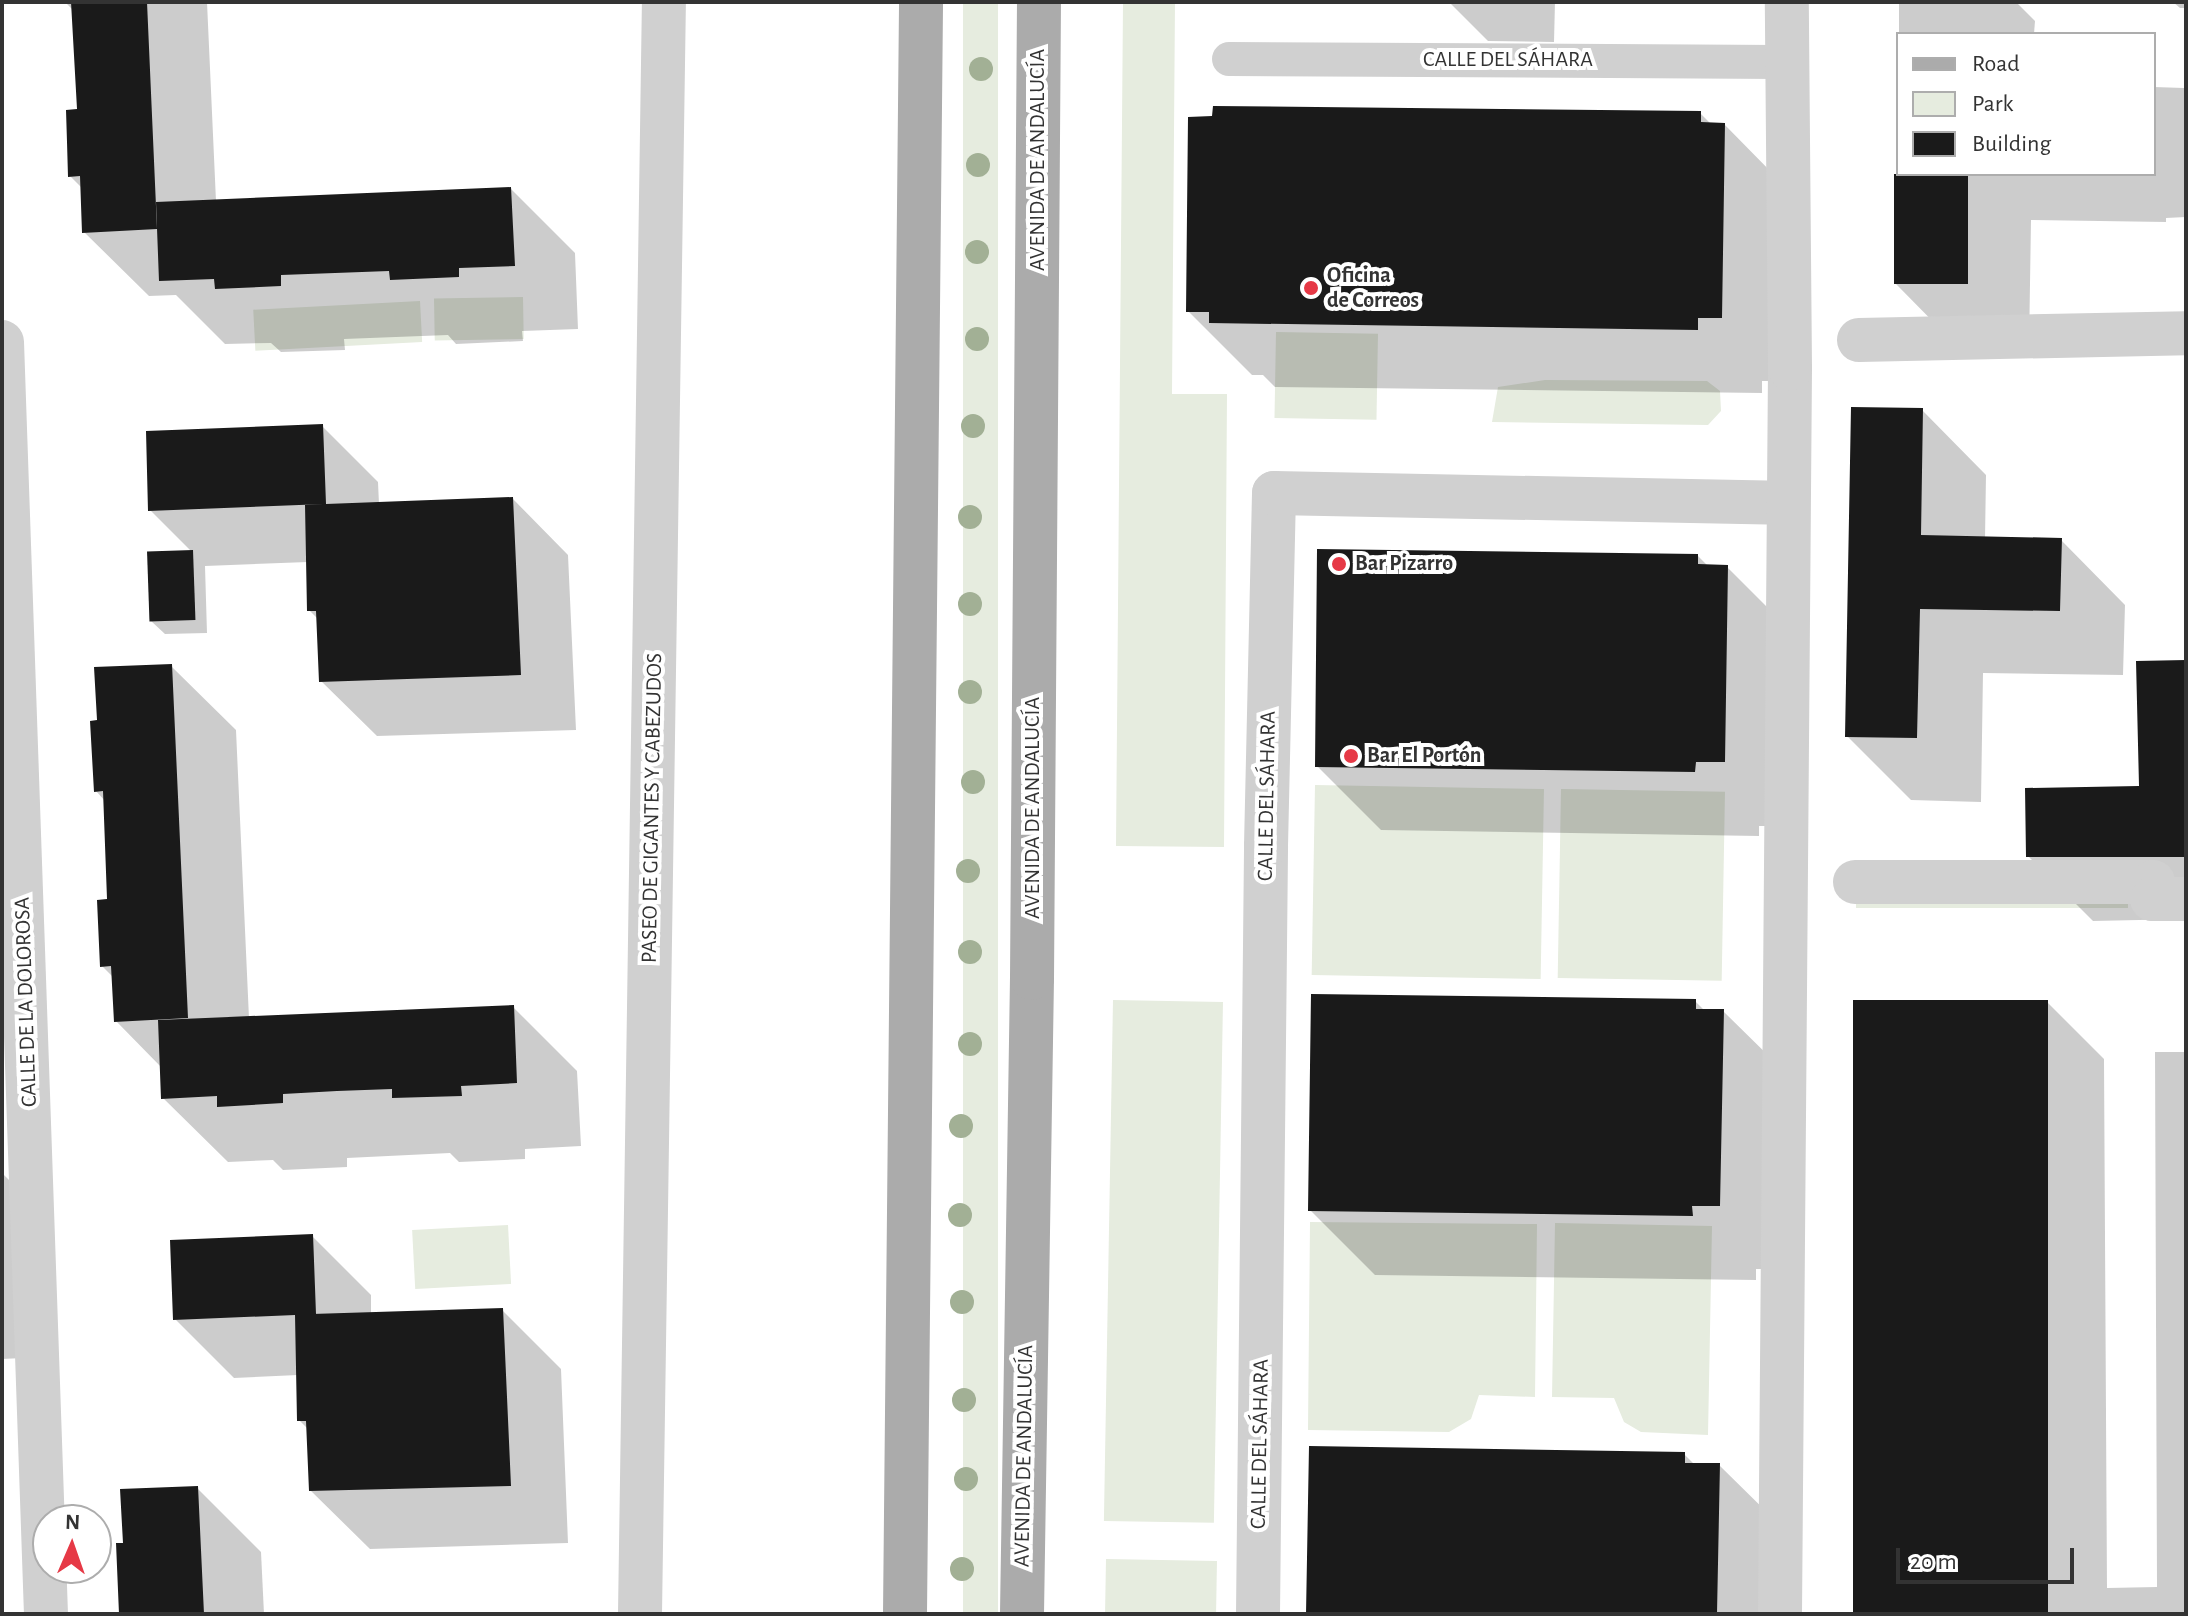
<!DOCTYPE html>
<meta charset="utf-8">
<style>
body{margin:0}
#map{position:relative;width:2188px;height:1616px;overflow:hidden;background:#fff;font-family:"Alegreya Sans",sans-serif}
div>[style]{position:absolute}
.green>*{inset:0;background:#e6ecdf;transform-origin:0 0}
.shadow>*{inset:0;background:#0003}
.building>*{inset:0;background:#1a1a1a;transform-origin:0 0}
.lane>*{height:34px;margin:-17px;padding:0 17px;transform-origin:17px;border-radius:17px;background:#d0d0d0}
.street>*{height:44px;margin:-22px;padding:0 22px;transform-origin:22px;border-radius:22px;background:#d0d0d0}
.primary>*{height:44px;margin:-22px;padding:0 22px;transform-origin:22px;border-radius:22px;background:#ababab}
.trees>*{width:24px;height:24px;margin:-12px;border-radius:50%;background:#a2b095}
.dots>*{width:22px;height:22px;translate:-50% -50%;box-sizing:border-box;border:4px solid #fff;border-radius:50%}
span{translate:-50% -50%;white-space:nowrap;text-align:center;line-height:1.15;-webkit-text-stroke:8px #fff;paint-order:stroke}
.street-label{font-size:22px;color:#333}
.poi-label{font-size:22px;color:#333;font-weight:700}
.left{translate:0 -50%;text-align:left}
.frame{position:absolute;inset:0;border:4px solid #333;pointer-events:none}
.legend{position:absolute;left:1896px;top:32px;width:260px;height:144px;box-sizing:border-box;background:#fff;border:2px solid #adadad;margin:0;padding:10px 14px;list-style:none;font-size:24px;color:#333}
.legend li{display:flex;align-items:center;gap:16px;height:40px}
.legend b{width:40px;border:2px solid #adadad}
.north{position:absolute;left:32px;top:1504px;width:80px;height:80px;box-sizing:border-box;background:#fff;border:2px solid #adadad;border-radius:50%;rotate:2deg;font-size:22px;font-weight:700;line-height:32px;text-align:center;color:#333}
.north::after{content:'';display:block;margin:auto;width:28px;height:36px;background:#e63946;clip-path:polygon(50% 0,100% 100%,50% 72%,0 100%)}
.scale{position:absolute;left:1896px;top:1548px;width:178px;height:36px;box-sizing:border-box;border:4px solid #333;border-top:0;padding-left:10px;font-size:24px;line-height:28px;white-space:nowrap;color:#333;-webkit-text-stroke:6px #fff;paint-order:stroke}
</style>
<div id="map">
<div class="green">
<div style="left:963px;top:2px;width:35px;height:1612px"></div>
<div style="clip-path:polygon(1123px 2px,1175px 2px,1172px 394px,1227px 394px,1224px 847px,1116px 846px)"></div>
<div style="left:523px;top:297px;width:42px;height:89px;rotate:89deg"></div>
<div style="left:420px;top:301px;width:41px;height:167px;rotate:87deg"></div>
<div style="left:1276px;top:332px;width:102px;height:86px;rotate:1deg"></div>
<div style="clip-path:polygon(1545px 380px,1707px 381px,1720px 391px,1721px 411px,1708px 425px,1492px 422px,1498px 387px)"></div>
<div style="left:1315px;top:785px;width:229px;height:190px;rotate:1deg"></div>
<div style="left:1561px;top:789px;width:164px;height:189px;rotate:1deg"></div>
<div style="left:2128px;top:902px;width:6px;height:272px;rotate:90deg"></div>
<div style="left:1113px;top:1000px;width:110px;height:521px;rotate:1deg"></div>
<div style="clip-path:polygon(1310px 1222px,1537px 1224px,1535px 1397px,1479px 1395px,1471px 1419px,1449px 1432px,1308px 1430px)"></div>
<div style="clip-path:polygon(1555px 1223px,1712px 1226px,1708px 1435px,1641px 1432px,1624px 1422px,1614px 1398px,1552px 1397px)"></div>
<div style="left:508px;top:1225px;width:59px;height:96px;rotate:87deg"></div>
<div style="left:1106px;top:1559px;width:111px;height:55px;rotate:1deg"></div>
</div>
<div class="shadow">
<div style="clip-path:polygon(65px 2px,207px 2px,216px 201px,511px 189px,575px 253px,578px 329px,522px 331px,523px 341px,456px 344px,448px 335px,344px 339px,345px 350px,281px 352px,271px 343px,225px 344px,176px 295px,149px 296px,84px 232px,82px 188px,70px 176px,79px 111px,74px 11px)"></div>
<div style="clip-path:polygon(1449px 2px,1555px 2px,1554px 42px,1488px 41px)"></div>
<div style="clip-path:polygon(1899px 2px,2016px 2px,2035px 21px,2034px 34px,1899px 34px)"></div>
<div style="clip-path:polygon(2173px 2px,2186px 2px,2186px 8px,2180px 8px)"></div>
<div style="clip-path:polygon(1898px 75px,1898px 174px,2154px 174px,2154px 87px,2184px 88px,2186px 83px,2186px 217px,2166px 218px,2166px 222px,2031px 220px,2029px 348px,1959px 348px,1895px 283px)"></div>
<div style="clip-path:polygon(1700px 113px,1711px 124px,1724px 124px,1788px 189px,1786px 381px,1762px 381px,1762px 393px,1275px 387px,1263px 375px,1252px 375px,1188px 311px)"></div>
<div style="clip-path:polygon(1922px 410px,1986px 475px,1985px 539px,2061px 540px,2125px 605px,2123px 675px,1983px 673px,1981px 802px,1911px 800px,1847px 736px)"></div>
<div style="clip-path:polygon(322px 426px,378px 482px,379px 504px,513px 499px,568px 555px,576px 730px,377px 736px,321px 681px,319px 620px,309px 610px,308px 562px,205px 566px,207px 633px,165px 634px,151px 621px,192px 552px,150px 510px)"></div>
<div style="clip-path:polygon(1698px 556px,1708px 566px,1727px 567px,1792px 632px,1789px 826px,1759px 826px,1759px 836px,1381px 830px,1317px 766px)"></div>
<div style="clip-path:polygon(2186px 662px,2186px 919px,2093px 921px,2028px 856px,2141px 787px)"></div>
<div style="clip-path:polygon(171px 666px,236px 730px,249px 1018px,513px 1007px,577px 1071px,581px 1146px,525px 1149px,525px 1159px,459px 1162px,450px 1153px,347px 1158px,347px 1167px,283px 1170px,273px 1160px,228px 1162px,163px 1098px,162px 1068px,116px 1021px,114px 978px,102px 966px,109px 901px,105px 801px,96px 791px,99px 722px)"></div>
<div style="clip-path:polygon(1695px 1001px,1705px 1011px,1723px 1011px,1788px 1075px,1784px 1269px,1756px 1269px,1756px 1280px,1375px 1275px,1310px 1210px)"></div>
<div style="clip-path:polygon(2047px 1002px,2104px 1059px,2107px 1588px,2157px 1587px,2155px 1052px,2186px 1052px,2186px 1614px,1858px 1614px)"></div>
<div style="clip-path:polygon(2px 1173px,38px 1209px,44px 1357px,2px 1359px)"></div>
<div style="clip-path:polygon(312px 1236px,371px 1295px,371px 1314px,502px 1310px,561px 1369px,568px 1543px,370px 1549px,311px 1491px,309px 1430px,299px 1420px,298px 1375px,234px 1378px,175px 1319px)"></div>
<div style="clip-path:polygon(1684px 1454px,1695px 1465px,1719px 1465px,1784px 1529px,1782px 1614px,1308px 1614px)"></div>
<div style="clip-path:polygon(197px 1488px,261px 1552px,264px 1614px,122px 1614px,125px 1545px)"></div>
</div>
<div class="building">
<div style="clip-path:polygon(71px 2px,147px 2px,157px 229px,82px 233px,80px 176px,68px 177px,67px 142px,66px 110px,77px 109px)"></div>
<div style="clip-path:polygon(1213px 106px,1701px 111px,1701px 122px,1725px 123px,1722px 318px,1698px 318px,1698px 330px,1209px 323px,1209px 312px,1186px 312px,1188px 117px,1212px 116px)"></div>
<div style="left:1894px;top:174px;width:74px;height:110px"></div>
<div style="clip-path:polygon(511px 187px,515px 266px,459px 268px,459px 277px,390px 280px,389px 271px,281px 275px,281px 286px,215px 289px,214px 279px,159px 281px,156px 202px)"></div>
<div style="clip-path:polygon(1851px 407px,1923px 408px,1921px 535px,2062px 538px,2060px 611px,1920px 609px,1917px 738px,1845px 737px)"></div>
<div style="clip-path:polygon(323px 424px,326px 504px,513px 497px,521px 675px,319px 682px,316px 611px,307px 611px,305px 505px,325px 504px,148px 511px,146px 431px)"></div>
<div style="clip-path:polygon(1317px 549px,1698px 554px,1698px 564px,1728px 565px,1725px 762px,1696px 762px,1695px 772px,1315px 767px)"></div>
<div style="left:193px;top:550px;width:70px;height:46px;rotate:88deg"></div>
<div style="clip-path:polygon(2186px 660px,2186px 857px,2026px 857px,2025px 788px,2139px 786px,2136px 661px)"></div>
<div style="clip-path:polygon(172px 664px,188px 1018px,114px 1022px,111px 966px,100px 967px,97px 900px,107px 899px,103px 791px,94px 792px,90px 721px,97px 720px,94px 667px)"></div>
<div style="clip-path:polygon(1311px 994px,1696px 999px,1696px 1009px,1724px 1009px,1720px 1206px,1692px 1206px,1693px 1216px,1308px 1211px)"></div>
<div style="left:2048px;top:1000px;width:614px;height:195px;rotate:90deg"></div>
<div style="clip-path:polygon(514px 1005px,517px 1083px,461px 1086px,462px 1096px,392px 1098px,392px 1089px,337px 1091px,283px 1094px,283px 1103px,217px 1107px,217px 1096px,161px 1099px,158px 1020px)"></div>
<div style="clip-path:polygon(313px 1234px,316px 1314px,312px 1314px,503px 1308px,511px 1486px,309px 1491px,306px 1421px,297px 1421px,295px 1315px,173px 1320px,170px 1240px)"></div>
<div style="clip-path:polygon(1309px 1446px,1685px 1452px,1685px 1463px,1720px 1463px,1717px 1614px,1306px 1614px)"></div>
<div style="clip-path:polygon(198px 1486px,204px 1614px,119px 1614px,116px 1543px,123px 1543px,120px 1489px)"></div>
</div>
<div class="lane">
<div style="left:1229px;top:59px;width:557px;rotate:0.31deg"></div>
</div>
<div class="street">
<div style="left:1859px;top:340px;width:327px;rotate:-1.2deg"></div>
<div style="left:2px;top:342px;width:1273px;rotate:88.02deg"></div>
<div style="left:1855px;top:882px;width:298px"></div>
<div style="left:2153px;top:882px;width:17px;rotate:93deg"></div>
<div style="left:2152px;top:899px;width:34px"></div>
<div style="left:640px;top:1614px;width:1612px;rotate:-89.15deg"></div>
<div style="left:1258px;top:1614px;width:768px;rotate:-89.4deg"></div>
<div style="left:1266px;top:846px;width:353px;rotate:-88.7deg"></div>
<div style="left:1274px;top:493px;width:514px;rotate:1.11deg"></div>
<div style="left:1780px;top:1614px;width:1245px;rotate:-89.54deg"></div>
<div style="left:1790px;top:369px;width:367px;rotate:-90.5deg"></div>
</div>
<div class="primary">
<div style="left:905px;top:1614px;width:1612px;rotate:-89.43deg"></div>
<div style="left:1022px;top:1614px;width:636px;rotate:-89.1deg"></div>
<div style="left:1032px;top:978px;width:976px;rotate:-89.59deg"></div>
</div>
<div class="trees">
<div style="left:981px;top:69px"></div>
<div style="left:978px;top:165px"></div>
<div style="left:977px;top:252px"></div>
<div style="left:977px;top:339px"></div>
<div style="left:973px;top:426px"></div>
<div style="left:970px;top:517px"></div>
<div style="left:970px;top:604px"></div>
<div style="left:970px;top:692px"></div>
<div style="left:973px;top:782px"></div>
<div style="left:968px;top:871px"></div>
<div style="left:970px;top:952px"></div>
<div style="left:970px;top:1044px"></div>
<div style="left:961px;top:1126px"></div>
<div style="left:960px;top:1215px"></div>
<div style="left:962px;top:1302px"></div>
<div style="left:964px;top:1400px"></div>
<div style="left:966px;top:1479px"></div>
<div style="left:962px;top:1569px"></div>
</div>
<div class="dots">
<div style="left:1311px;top:288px;background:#e63946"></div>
<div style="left:1339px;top:564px;background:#e63946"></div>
<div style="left:1351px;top:756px;background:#e63946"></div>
</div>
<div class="street-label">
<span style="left:1508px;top:60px">CALLE DEL SÁHARA</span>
<span style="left:1038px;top:160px;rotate:-90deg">AVENIDA DE ANDALUCÍA</span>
<span style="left:1267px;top:796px;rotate:-89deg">CALLE DEL SÁHARA</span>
<span style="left:652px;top:808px;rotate:-89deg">PASEO DE GIGANTES Y CABEZUDOS</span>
<span style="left:1033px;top:808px;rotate:-90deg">AVENIDA DE ANDALUCÍA</span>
<span style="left:26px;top:1002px;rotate:-92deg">CALLE DE LA DOLOROSA</span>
<span style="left:1260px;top:1444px;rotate:-89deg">CALLE DEL SÁHARA</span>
<span style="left:1024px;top:1456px;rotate:-89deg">AVENIDA DE ANDALUCÍA</span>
</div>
<div class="poi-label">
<span class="left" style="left:1327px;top:288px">Oficina<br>de Correos</span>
<span class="left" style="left:1355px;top:564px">Bar Pizarro</span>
<span class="left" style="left:1367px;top:756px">Bar El Portón</span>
</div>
<div class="frame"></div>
<ul class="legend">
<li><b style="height:10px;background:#ababab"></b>Road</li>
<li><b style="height:22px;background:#e6ecdf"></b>Park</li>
<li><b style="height:22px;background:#1a1a1a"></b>Building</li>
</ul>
<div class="north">N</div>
<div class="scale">20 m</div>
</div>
